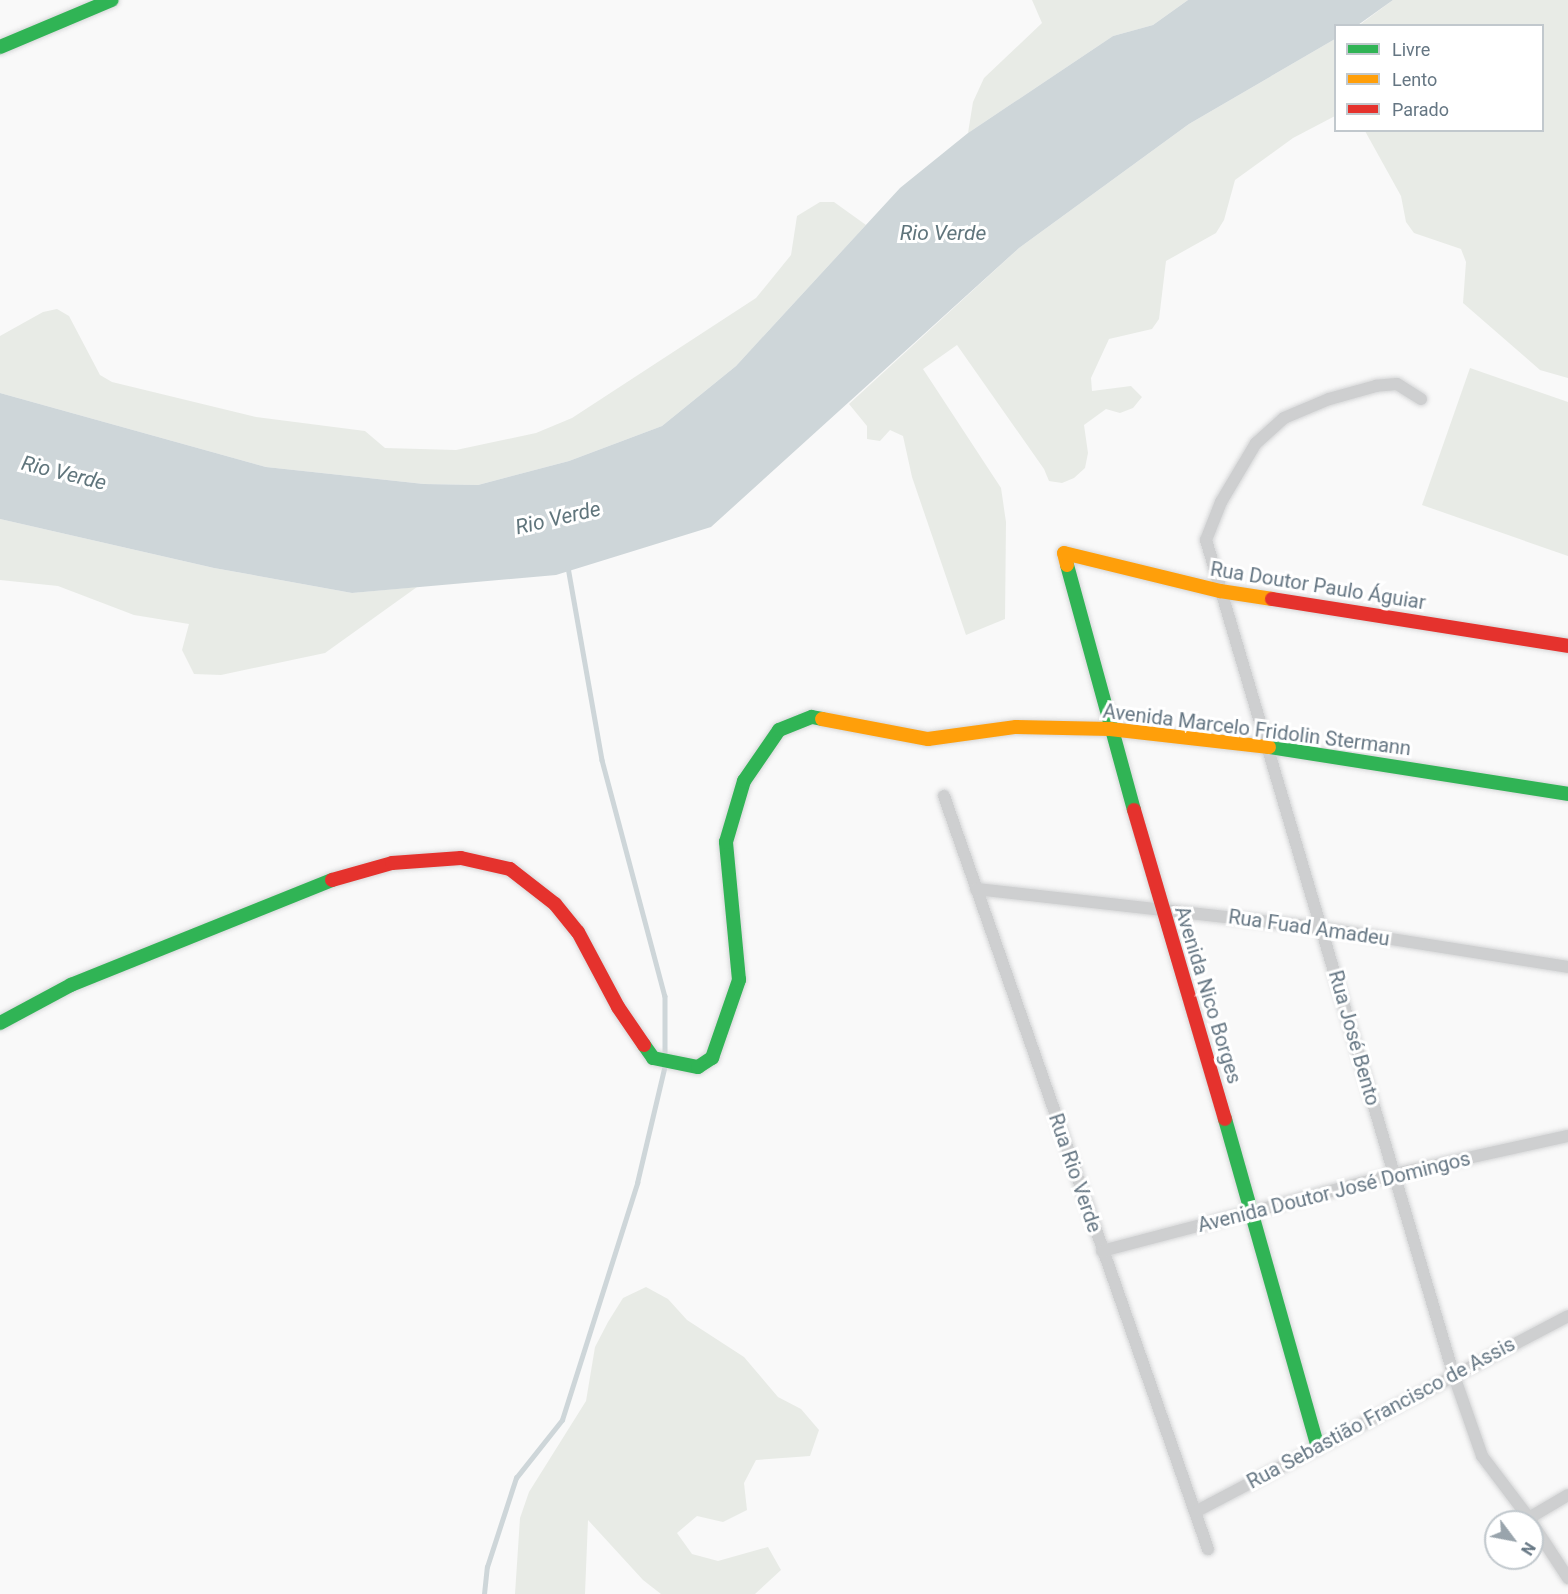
<!DOCTYPE html>
<meta charset="utf-8">
<style>
body{margin:0}
#map{position:relative;width:1568px;height:1594px;overflow:hidden;background:#f9f9f9;font-family:Roboto,sans-serif}
div>[style]{position:absolute}
.green>*{inset:0;background:#e8ebe6}
.water>*{inset:0;background:#ced6d9}
.stream>*{height:4.5px;margin:-2.25px;padding:0 2.25px;transform-origin:2.25px;border-radius:2.25px;background:#ced6d9}
.roads{filter:drop-shadow(0 0 2px #d5d6d7) drop-shadow(0 0 2px #d5d6d7)}
.street>*{height:12px;margin:-6px;padding:0 6px;transform-origin:6px;border-radius:6px;background:#cecfd0}
.fast>*{height:14px;margin:-7px;padding:0 7px;transform-origin:7px;border-radius:7px;background:#30b455}
.slow>*{height:14px;margin:-7px;padding:0 7px;transform-origin:7px;border-radius:7px;background:#ff9f0a}
.jam>*{height:14px;margin:-7px;padding:0 7px;transform-origin:7px;border-radius:7px;background:#e5322d}
span{translate:-50% -50%;white-space:nowrap;text-align:center;line-height:1.15;-webkit-text-stroke:6px #fff;paint-order:stroke}
.street-label{font-size:20px;color:#657683}
.water-label{font-size:21px;color:#60757c;font-style:italic}
.legend{position:absolute;left:1334px;top:24px;width:210px;height:108px;box-sizing:border-box;background:#fff;border:2px solid #c1c8cd;margin:0;padding:8px 10px;list-style:none;font-size:18px;color:#657683}
.legend li{display:flex;align-items:center;gap:12px;height:30px}
.legend b{width:30px;border:2px solid #c1c8cd}
.north{position:absolute;left:1484px;top:1510px;width:60px;height:60px;box-sizing:border-box;background:#fff;border:2px solid #c1c8cd;border-radius:50%;rotate:122deg;font-size:16px;font-weight:700;line-height:24px;text-align:center;color:#657683}
.north::after{content:'';display:block;margin:auto;width:21px;height:27px;background:#99a4ac;clip-path:polygon(50% 0,100% 100%,50% 72%,0 100%)}
</style>
<div id="map">
<div class="green">
<div style="clip-path:polygon(1032px 0,1188px 0,1153px 25px,1113px 36px,968px 133px,973px 102px,984px 78px,1042px 23px)"></div>
<div style="clip-path:polygon(1393px 0,1568px 0,1568px 378px,1540px 370px,1463px 303px,1466px 262px,1461px 249px,1414px 233px,1406px 222px,1401px 196px,1365px 131px,1542px 130px,1542px 26px,1358px 26px)"></div>
<div style="clip-path:polygon(1335px 39px,1335px 116px,1293px 138px,1235px 180px,1224px 220px,1216px 233px,1166px 261px,1159px 319px,1152px 329px,1109px 339px,1091px 378px,1092px 391px,1131px 386px,1142px 397px,1133px 408px,1120px 413px,1106px 409px,1084px 425px,1088px 453px,1085px 468px,1074px 478px,1062px 483px,1049px 481px,1044px 469px,957px 345px,923px 369px,1001px 488px,1006px 522px,1005px 619px,966px 635px,912px 477px,903px 436px,890px 430px,880px 441px,867px 439px,867px 426px,849px 404px,1019px 248px,1189px 124px)"></div>
<div style="clip-path:polygon(820px 202px,834px 202px,866px 225px,736px 366px,662px 426px,569px 461px,478px 485px,424px 484px,266px 467px,0 393px,0 336px,43px 312px,57px 309px,69px 316px,100px 375px,112px 382px,256px 417px,365px 431px,385px 448px,456px 450px,536px 433px,572px 418px,756px 298px,791px 255px,797px 216px)"></div>
<div style="clip-path:polygon(1470px 368px,1568px 402px,1568px 556px,1422px 505px)"></div>
<div style="clip-path:polygon(0 519px,214px 568px,352px 593px,417px 587px,325px 653px,221px 675px,194px 674px,182px 650px,189px 624px,134px 615px,58px 586px,0 580px)"></div>
<div style="clip-path:polygon(646px 1287px,668px 1299px,687px 1320px,744px 1357px,778px 1397px,801px 1409px,819px 1430px,810px 1456px,756px 1460px,744px 1483px,747px 1510px,723px 1522px,697px 1516px,677px 1533px,692px 1554px,718px 1561px,768px 1547px,781px 1570px,755px 1594px,661px 1594px,643px 1580px,588px 1520px,585px 1594px,515px 1594px,520px 1518px,529px 1492px,586px 1401px,595px 1347px,608px 1322px,623px 1298px)"></div>
</div>
<div class="water">
<div style="clip-path:polygon(1188px 0,1393px 0,1358px 25px,1336px 26px,1335px 39px,1189px 124px,1019px 248px,711px 527px,556px 575px,352px 593px,214px 568px,0 519px,0 393px,266px 467px,424px 484px,478px 485px,569px 461px,662px 426px,736px 366px,900px 188px,968px 133px,1113px 36px,1153px 25px)"></div>
</div>
<div class="stream">
<div style="left:568px;top:567px;width:196px;rotate:80deg"></div>
<div style="left:602px;top:760px;width:244px;rotate:75.1deg"></div>
<div style="left:665px;top:996px;width:61px;rotate:90deg"></div>
<div style="left:484px;top:1594px;width:27px;rotate:-84deg"></div>
<div style="left:487px;top:1567px;width:94px;rotate:-72deg"></div>
<div style="left:516px;top:1478px;width:74px;rotate:-51.6deg"></div>
<div style="left:562px;top:1420px;width:249px;rotate:-72.4deg"></div>
<div style="left:637px;top:1183px;width:121px;rotate:-76.7deg"></div>
</div>
<div class="roads">
<div class="street">
<div style="left:1421px;top:399px;width:28px;rotate:-148deg"></div>
<div style="left:1397px;top:384px;width:21px;rotate:175deg"></div>
<div style="left:1376px;top:386px;width:49px;rotate:164.5deg"></div>
<div style="left:1329px;top:399px;width:49px;rotate:157.1deg"></div>
<div style="left:1284px;top:418px;width:38px;rotate:138deg"></div>
<div style="left:1256px;top:443px;width:69px;rotate:120.7deg"></div>
<div style="left:1221px;top:502px;width:41px;rotate:111.5deg"></div>
<div style="left:1206px;top:540px;width:869px;rotate:73.48deg"></div>
<div style="left:1453px;top:1373px;width:88px;rotate:70.7deg"></div>
<div style="left:1482px;top:1456px;width:83px;rotate:52.9deg"></div>
<div style="left:944px;top:796px;width:798px;rotate:70.68deg"></div>
<div style="left:976px;top:889px;width:348px;rotate:6.4deg"></div>
<div style="left:1322px;top:928px;width:249px;rotate:9deg"></div>
<div style="left:1102px;top:1251px;width:303px;rotate:-14.7deg"></div>
<div style="left:1395px;top:1174px;width:177px;rotate:-12.4deg"></div>
<div style="left:1195px;top:1512px;width:421px;rotate:-27.7deg"></div>
<div style="left:1529px;top:1518px;width:45px;rotate:-30.5deg"></div>
<div style="left:1532px;top:1523px;width:66px;rotate:56.8deg"></div>
</div>
<div class="fast">
<div style="left:0;top:47px;width:121px;rotate:-22.8deg"></div>
<div style="left:1067px;top:565px;width:254px;rotate:74.7deg"></div>
<div style="left:1269px;top:747px;width:303px;rotate:8.9deg"></div>
<div style="left:0;top:1023px;width:81px;rotate:-28.2deg"></div>
<div style="left:71px;top:985px;width:281px;rotate:-21.9deg"></div>
<div style="left:644px;top:1045px;width:16px;rotate:55deg"></div>
<div style="left:653px;top:1058px;width:46px;rotate:11.3deg"></div>
<div style="left:698px;top:1067px;width:17px;rotate:-33deg"></div>
<div style="left:712px;top:1058px;width:83px;rotate:-70.9deg"></div>
<div style="left:739px;top:980px;width:139px;rotate:-95.4deg"></div>
<div style="left:726px;top:842px;width:64px;rotate:-73.6deg"></div>
<div style="left:744px;top:781px;width:62px;rotate:-55.5deg"></div>
<div style="left:779px;top:730px;width:35px;rotate:-22deg"></div>
<div style="left:812px;top:717px;width:10px;rotate:11deg"></div>
<div style="left:1225px;top:1119px;width:341px;rotate:74.2deg"></div>
</div>
<div class="slow">
<div style="left:1067px;top:565px;width:12px;rotate:-104deg"></div>
<div style="left:1064px;top:553px;width:161px;rotate:13.7deg"></div>
<div style="left:1220px;top:591px;width:53px;rotate:8.7deg"></div>
<div style="left:822px;top:719px;width:108px;rotate:10.7deg"></div>
<div style="left:928px;top:739px;width:89px;rotate:-7.8deg"></div>
<div style="left:1016px;top:727px;width:94px;rotate:1.2deg"></div>
<div style="left:1110px;top:729px;width:160px;rotate:6.5deg"></div>
</div>
<div class="jam">
<div style="left:1272px;top:599px;width:300px;rotate:9deg"></div>
<div style="left:1134px;top:810px;width:322px;rotate:73.6deg"></div>
<div style="left:332px;top:880px;width:62px;rotate:-15.8deg"></div>
<div style="left:392px;top:863px;width:69px;rotate:-4.1deg"></div>
<div style="left:461px;top:858px;width:50px;rotate:12.7deg"></div>
<div style="left:510px;top:869px;width:57px;rotate:37.9deg"></div>
<div style="left:555px;top:904px;width:36px;rotate:51deg"></div>
<div style="left:578px;top:932px;width:85px;rotate:61.9deg"></div>
<div style="left:618px;top:1007px;width:46px;rotate:55.6deg"></div>
</div>
</div>
<div class="street-label">
<span style="left:1318px;top:586px;rotate:9deg">Rua Doutor Paulo Águiar</span>
<span style="left:1257px;top:730px;rotate:7deg">Avenida Marcelo Fridolin Stermann</span>
<span style="left:1309px;top:928px;rotate:8deg">Rua Fuad Amadeu</span>
<span style="left:1208px;top:995px;rotate:73deg">Avenida Nico Borges</span>
<span style="left:1354px;top:1038px;rotate:74deg">Rua José Bento</span>
<span style="left:1075px;top:1173px;rotate:71deg">Rua Rio Verde</span>
<span style="left:1334px;top:1192px;rotate:-14deg">Avenida Doutor José Domingos</span>
<span style="left:1381px;top:1413px;rotate:-28deg">Rua Sebastião Francisco de Assis</span>
</div>
<div class="water-label">
<span style="left:943px;top:233px">Rio Verde</span>
<span style="left:64px;top:473px;rotate:14deg">Rio Verde</span>
<span style="left:558px;top:518px;rotate:-13deg">Rio Verde</span>
</div>
<ul class="legend">
<li><b style="height:8px;background:#30b455"></b>Livre</li>
<li><b style="height:8px;background:#ff9f0a"></b>Lento</li>
<li><b style="height:8px;background:#e5322d"></b>Parado</li>
</ul>
<div class="north">N</div>
</div>
